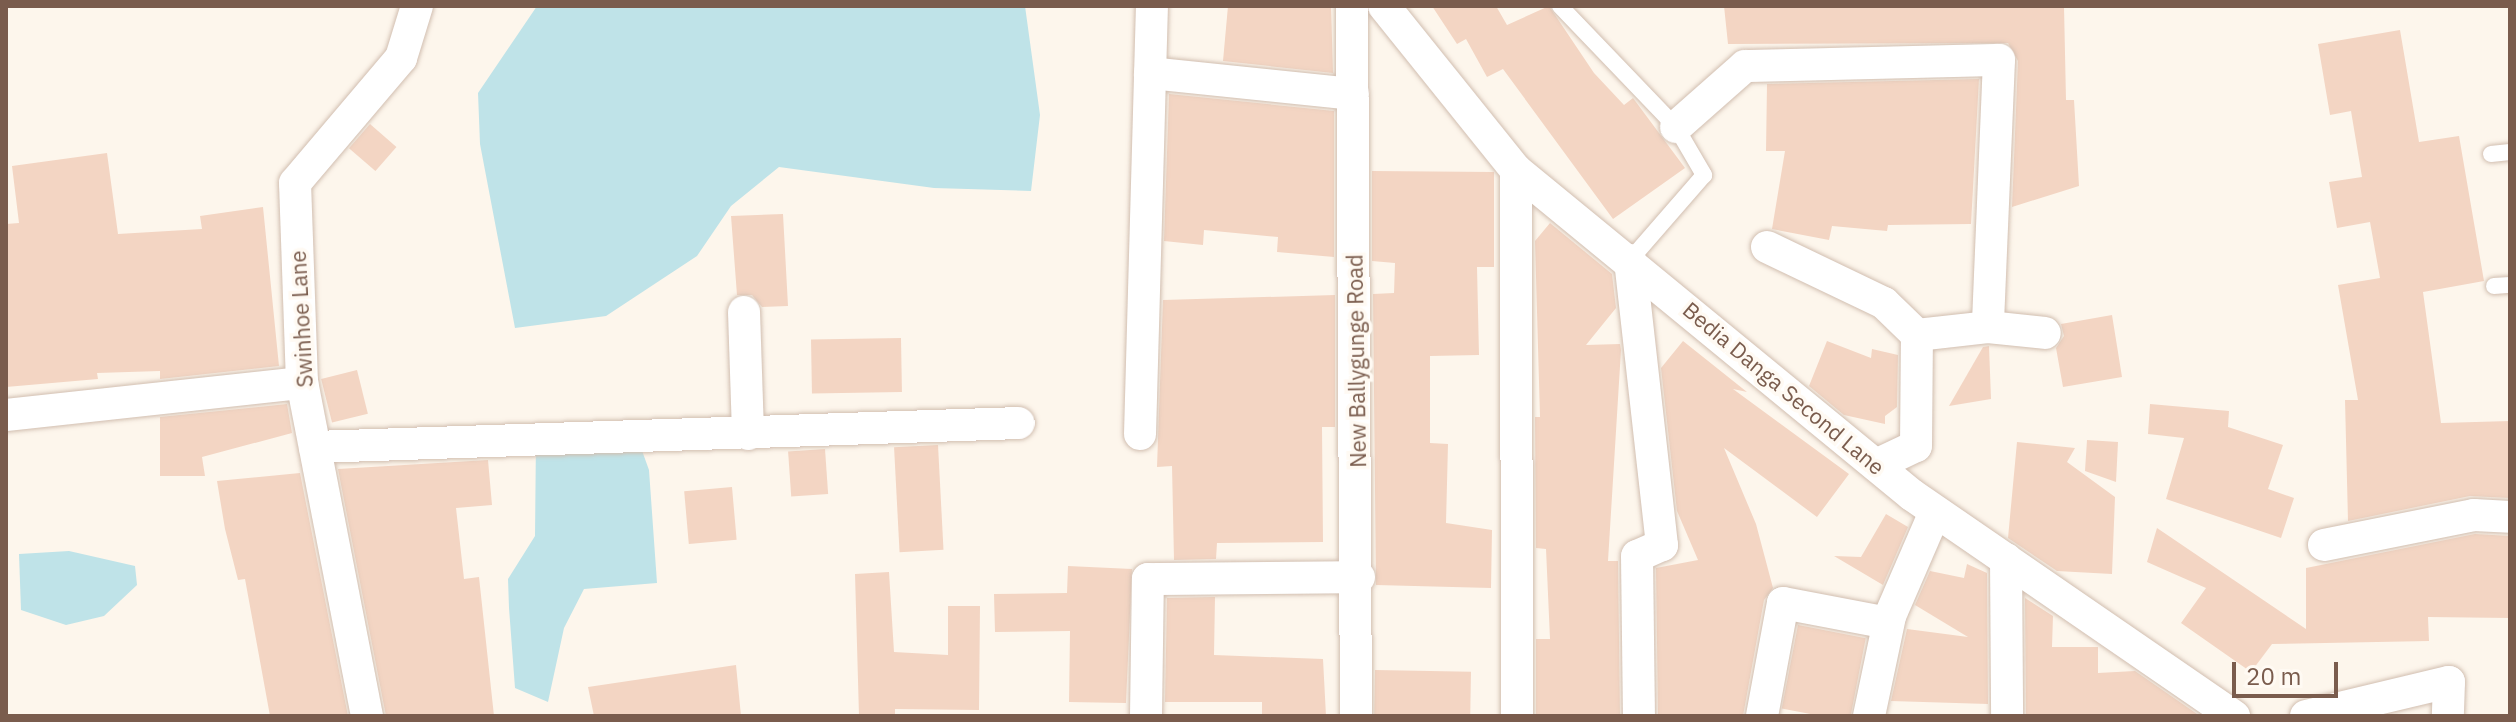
<!DOCTYPE html>
<style>
body{margin:0}
#map{position:relative;width:2516px;height:722px;overflow:hidden;background:#fdf6ec;font-family:"IBM Plex Sans",sans-serif}
div>[style]{position:absolute}
.water>*{inset:0;background:#bfe3e8}
.building>*{inset:0;background:#f3d5c3;transform-origin:0 0}
.roads{filter:drop-shadow(0 0 2px #d1beb0) drop-shadow(0 0 2px #d1beb0)}
.service>*{height:16px;margin:-8px;padding:0 8px;transform-origin:8px;border-radius:8px;background:#fff}
.minor>*{height:32px;margin:-16px;padding:0 16px;transform-origin:16px;border-radius:16px;background:#fff}
span{translate:-50% -50%;white-space:nowrap;text-align:center;line-height:1.15;-webkit-text-stroke:7px #fffaf3;paint-order:stroke}
.street-label{font-size:22px;color:#7a5c4d}
.frame{position:absolute;inset:0;border:8px solid #7a5c4d;pointer-events:none}
.scale{position:absolute;left:2232px;top:662px;width:106px;height:36px;box-sizing:border-box;border:4px solid #7a5c4d;border-top:0;padding-left:10px;font-size:24px;line-height:28px;white-space:nowrap;color:#7a5c4d;-webkit-text-stroke:6px #fffaf3;paint-order:stroke}
</style>
<div id="map">
<div class="water">
<div style="clip-path:polygon(537px 6px,1025px 6px,1040px 115px,1031px 191px,934px 188px,779px 167px,731px 206px,697px 256px,606px 316px,515px 328px,480px 144px,478px 93px)"></div>
<div style="clip-path:polygon(636px 434px,649px 470px,657px 583px,584px 589px,564px 628px,548px 702px,515px 688px,509px 608px,508px 579px,535px 536px,536px 438px)"></div>
<div style="clip-path:polygon(69px 551px,135px 566px,137px 585px,104px 616px,66px 625px,21px 610px,19px 554px)"></div>
</div>
<div class="building">
<div style="clip-path:polygon(1228px 6px,1331px 6px,1333px 73px,1223px 61px)"></div>
<div style="clip-path:polygon(1432px 6px,1496px 6px,1507px 25px,1549px 6px,1594px 73px,1624px 105px,1633px 98px,1685px 168px,1613px 219px,1503px 69px,1487px 77px,1466px 39px,1457px 44px)"></div>
<div style="clip-path:polygon(1724px 6px,2064px 6px,2066px 100px,2074px 100px,2079px 186px,2012px 207px,2018px 61px,2008px 43px,1728px 44px)"></div>
<div style="clip-path:polygon(2400px 30px,2419px 142px,2459px 136px,2484px 281px,2423px 292px,2441px 423px,2510px 421px,2510px 498px,2470px 496px,2348px 521px,2345px 400px,2358px 400px,2338px 285px,2380px 278px,2370px 222px,2337px 228px,2329px 182px,2362px 177px,2351px 111px,2330px 115px,2318px 44px)"></div>
<div style="clip-path:polygon(1979px 79px,1971px 224px,1888px 225px,1887px 231px,1832px 226px,1829px 240px,1772px 229px,1785px 151px,1766px 151px,1767px 84px)"></div>
<div style="clip-path:polygon(1169px 94px,1334px 111px,1334px 257px,1277px 252px,1278px 237px,1204px 230px,1203px 245px,1164px 241px)"></div>
<div style="left:370px;top:124px;width:35px;height:32px;rotate:41deg"></div>
<div style="clip-path:polygon(107px 153px,118px 234px,202px 229px,200px 216px,263px 207px,279px 366px,160px 379px,160px 371px,97px 373px,98px 379px,6px 387px,6px 224px,19px 223px,12px 166px)"></div>
<div style="clip-path:polygon(1372px 171px,1494px 172px,1494px 267px,1477px 267px,1479px 355px,1430px 356px,1430px 443px,1448px 444px,1446px 523px,1492px 530px,1491px 588px,1376px 585px,1373px 294px,1394px 293px,1395px 263px,1372px 261px)"></div>
<div style="clip-path:polygon(783px 214px,788px 306px,762px 307px,752px 295px,737px 295px,731px 216px)"></div>
<div style="clip-path:polygon(1550px 223px,1612px 274px,1616px 308px,1586px 345px,1620px 344px,1621px 350px,1608px 561px,1618px 561px,1620px 716px,1536px 716px,1536px 639px,1550px 639px,1546px 549px,1536px 548px,1535px 417px,1540px 417px,1535px 241px)"></div>
<div style="clip-path:polygon(1335px 295px,1335px 427px,1322px 427px,1323px 542px,1217px 543px,1216px 559px,1174px 560px,1172px 466px,1157px 467px,1163px 300px)"></div>
<div style="clip-path:polygon(2112px 315px,2122px 377px,2063px 387px,2056px 348px,2064px 336px,2061px 324px)"></div>
<div style="left:901px;top:338px;width:54px;height:90px;rotate:89deg"></div>
<div style="clip-path:polygon(1683px 341px,1747px 392px,1733px 389px,1849px 474px,1817px 517px,1724px 448px,1756px 524px,1773px 588px,1764px 600px,1743px 716px,1658px 716px,1656px 568px,1698px 560px,1677px 511px,1661px 368px)"></div>
<div style="clip-path:polygon(1827px 341px,1871px 358px,1872px 349px,1898px 355px,1897px 407px,1885px 416px,1885px 424px,1844px 415px,1809px 386px)"></div>
<div style="clip-path:polygon(1989px 346px,1991px 399px,1949px 406px,1983px 347px)"></div>
<div style="left:357px;top:370px;width:45px;height:37px;rotate:76deg"></div>
<div style="clip-path:polygon(287px 404px,292px 433px,202px 457px,205px 476px,160px 476px,160px 417px)"></div>
<div style="clip-path:polygon(2150px 404px,2229px 411px,2228px 427px,2283px 445px,2268px 489px,2294px 498px,2281px 538px,2166px 499px,2184px 438px,2148px 434px)"></div>
<div style="clip-path:polygon(2087px 440px,2118px 442px,2116px 482px,2085px 471px)"></div>
<div style="clip-path:polygon(2017px 442px,2075px 448px,2067px 462px,2115px 497px,2112px 574px,2057px 571px,2008px 538px)"></div>
<div style="left:938px;top:445px;width:105px;height:44px;rotate:87deg"></div>
<div style="left:825px;top:449px;width:45px;height:37px;rotate:86deg"></div>
<div style="clip-path:polygon(488px 460px,492px 505px,456px 508px,464px 579px,479px 577px,494px 716px,386px 716px,338px 469px)"></div>
<div style="clip-path:polygon(300px 473px,348px 716px,270px 716px,245px 579px,238px 580px,225px 529px,217px 481px)"></div>
<div style="left:732px;top:487px;width:53px;height:48px;rotate:85deg"></div>
<div style="clip-path:polygon(1886px 514px,1908px 527px,1883px 585px,1834px 556px,1861px 557px)"></div>
<div style="clip-path:polygon(2157px 528px,2306px 629px,2306px 568px,2475px 534px,2510px 536px,2510px 618px,2428px 617px,2429px 641px,2272px 644px,2251px 672px,2181px 623px,2206px 588px,2147px 562px)"></div>
<div style="clip-path:polygon(1967px 564px,1987px 573px,1988px 704px,1891px 701px,1907px 629px,1968px 637px,1915px 605px,1930px 571px,1964px 578px)"></div>
<div style="clip-path:polygon(1068px 566px,1132px 569px,1126px 703px,1069px 702px,1070px 631px,995px 632px,994px 594px,1067px 593px)"></div>
<div style="clip-path:polygon(889px 572px,894px 652px,948px 655px,948px 606px,980px 606px,979px 710px,895px 709px,895px 716px,859px 716px,855px 574px)"></div>
<div style="clip-path:polygon(1215px 597px,1214px 655px,1323px 659px,1326px 716px,1262px 714px,1262px 702px,1165px 702px,1167px 598px)"></div>
<div style="clip-path:polygon(2025px 598px,2053px 616px,2052px 647px,2098px 647px,2098px 673px,2135px 671px,2200px 716px,2026px 716px)"></div>
<div style="left:1798px;top:625px;width:69px;height:85px;rotate:11deg"></div>
<div style="clip-path:polygon(736px 665px,741px 716px,594px 716px,588px 687px)"></div>
<div style="left:1375px;top:670px;width:96px;height:46px;rotate:1deg"></div>
</div>
<div class="roads">
<div class="service">
<div style="left:1560px;top:6px;width:168px;rotate:46.2deg"></div>
<div style="left:1676px;top:127px;width:56px;rotate:59.7deg"></div>
<div style="left:1704px;top:175px;width:113px;rotate:131deg"></div>
<div style="left:2491px;top:154px;width:19px;rotate:-6deg"></div>
<div style="left:2494px;top:286px;width:16px;rotate:-4deg"></div>
</div>
<div class="minor">
<div style="left:1352px;top:6px;width:710px;rotate:89.68deg"></div>
<div style="left:1384px;top:6px;width:211px;rotate:51.2deg"></div>
<div style="left:1516px;top:170px;width:512px;rotate:39.38deg"></div>
<div style="left:1912px;top:495px;width:391px;rotate:34.5deg"></div>
<div style="left:1150px;top:73px;width:204px;rotate:5.9deg"></div>
<div style="left:1676px;top:127px;width:92px;rotate:-41.5deg"></div>
<div style="left:1745px;top:66px;width:254px;rotate:-1.4deg"></div>
<div style="left:1999px;top:60px;width:267px;rotate:92.4deg"></div>
<div style="left:1516px;top:170px;width:546px;rotate:89.9deg"></div>
<div style="left:1767px;top:247px;width:130px;rotate:25.6deg"></div>
<div style="left:1884px;top:303px;width:46px;rotate:44.1deg"></div>
<div style="left:1630px;top:260px;width:287px;rotate:83.6deg"></div>
<div style="left:1662px;top:545px;width:27px;rotate:156deg"></div>
<div style="left:1637px;top:556px;width:160px;rotate:89.3deg"></div>
<div style="left:744px;top:312px;width:122px;rotate:88.1deg"></div>
<div style="left:6px;top:415px;width:298px;rotate:-6.2deg"></div>
<div style="left:1140px;top:434px;width:428px;rotate:-88.4deg"></div>
<div style="left:315px;top:447px;width:704px;rotate:-1.95deg"></div>
<div style="left:1876px;top:465px;width:44px;rotate:-25.4deg"></div>
<div style="left:1916px;top:446px;width:111px;rotate:-89.5deg"></div>
<div style="left:1917px;top:335px;width:71px;rotate:-6.4deg"></div>
<div style="left:1988px;top:327px;width:57px;rotate:6deg"></div>
<div style="left:2324px;top:545px;width:153px;rotate:-11.3deg"></div>
<div style="left:2474px;top:515px;width:36px;rotate:3deg"></div>
<div style="left:2006px;top:559px;width:157px;rotate:89.6deg"></div>
<div style="left:367px;top:716px;width:339px;rotate:-101deg"></div>
<div style="left:302px;top:383px;width:200px;rotate:-92deg"></div>
<div style="left:295px;top:183px;width:164px;rotate:-49.7deg"></div>
<div style="left:401px;top:58px;width:54px;rotate:-72.9deg"></div>
<div style="left:1146px;top:716px;width:137px;rotate:-89.2deg"></div>
<div style="left:1148px;top:579px;width:211px;rotate:-0.5deg"></div>
<div style="left:1762px;top:716px;width:115px;rotate:-79.5deg"></div>
<div style="left:1783px;top:603px;width:107px;rotate:10.8deg"></div>
<div style="left:1869px;top:716px;width:102px;rotate:-78.1deg"></div>
<div style="left:1890px;top:616px;width:113px;rotate:-66.6deg"></div>
<div style="left:2306px;top:716px;width:147px;rotate:-13.4deg"></div>
<div style="left:2449px;top:682px;width:34px;rotate:92deg"></div>
</div>
</div>
<div class="street-label">
<span style="left:301px;top:319px;rotate:-93deg">Swinhoe Lane</span>
<span style="left:1356px;top:361px;rotate:-91deg">New Ballygunge Road</span>
<span style="left:1784px;top:388px;rotate:40deg">Bedia Danga Second Lane</span>
</div>
<div class="frame"></div>
<div class="scale">20 m</div>
</div>
